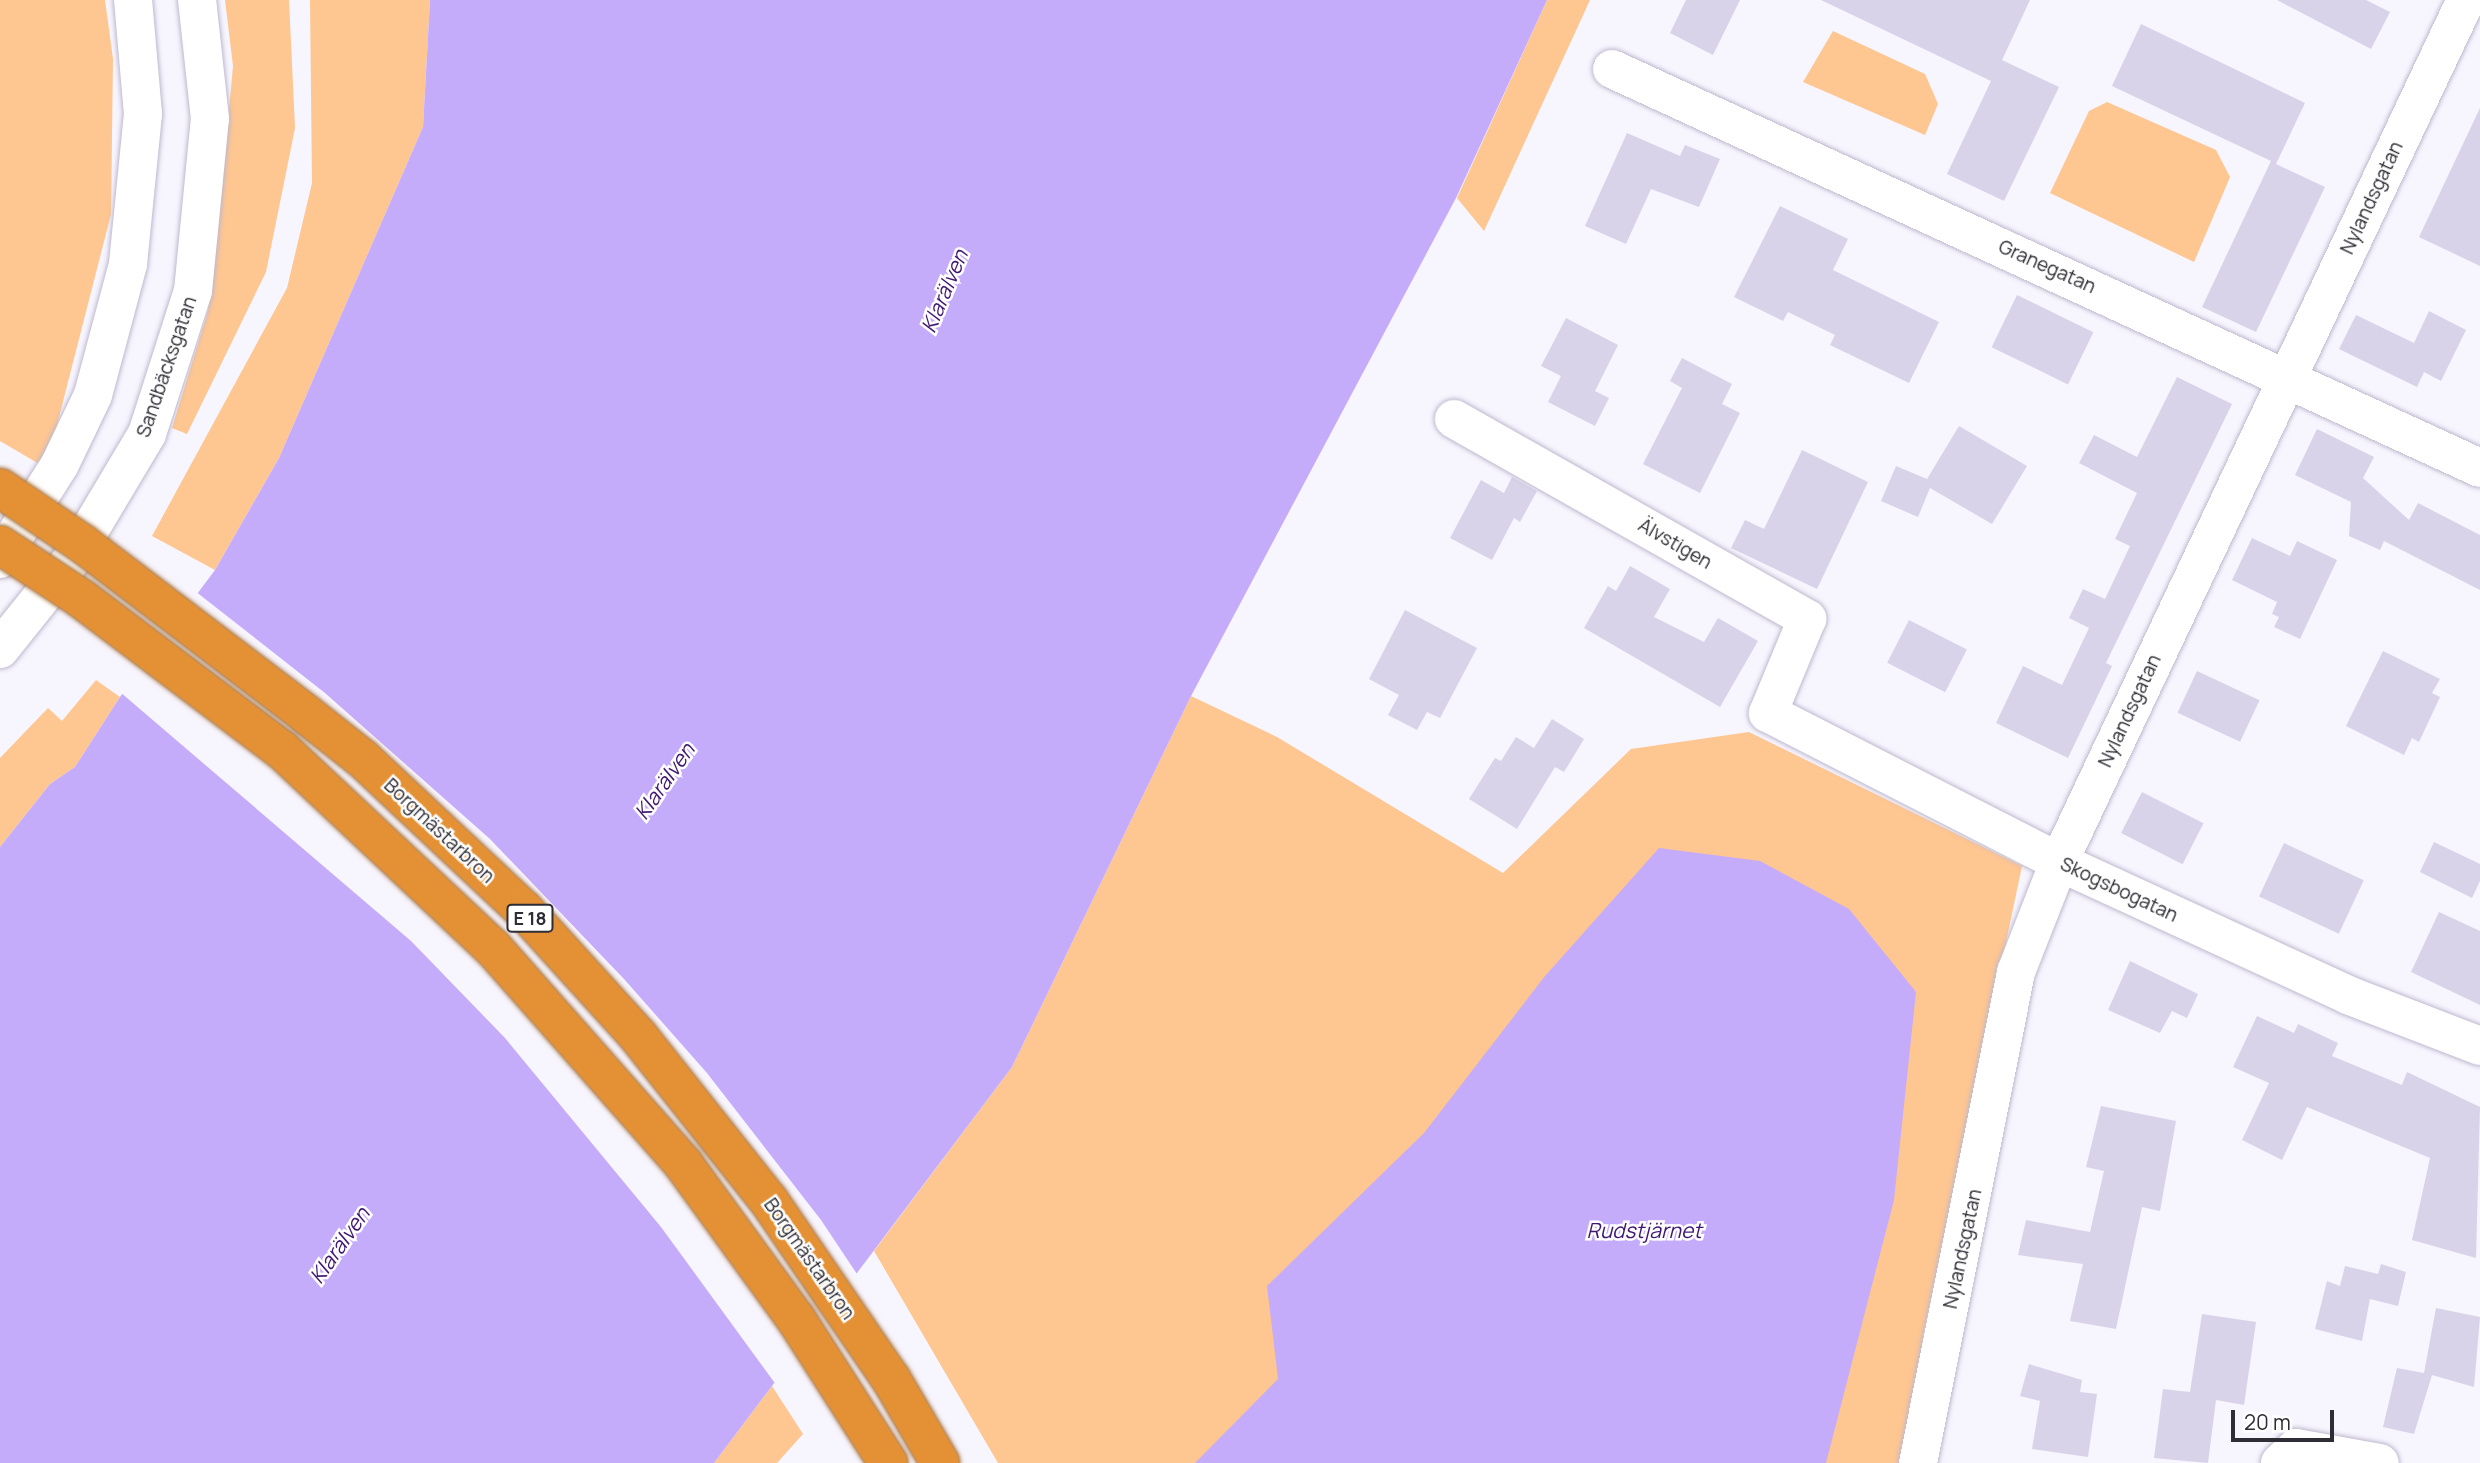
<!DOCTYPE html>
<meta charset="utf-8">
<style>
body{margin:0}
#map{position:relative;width:2480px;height:1463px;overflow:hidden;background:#f7f5fe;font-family:Manrope,sans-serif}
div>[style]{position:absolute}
.green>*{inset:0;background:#fec691}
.water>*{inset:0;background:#c5acfa}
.pier>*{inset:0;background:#f7f5fe}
.building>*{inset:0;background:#d9d3e9;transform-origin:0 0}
.roads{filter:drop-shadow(0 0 2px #bfb8ce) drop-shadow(0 0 2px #bfb8ce)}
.minor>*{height:38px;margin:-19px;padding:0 19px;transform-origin:19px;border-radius:19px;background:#fff}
.bridges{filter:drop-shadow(0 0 2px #a46e35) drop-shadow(0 0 2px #a46e35)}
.highway-bridge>*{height:38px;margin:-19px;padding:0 19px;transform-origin:19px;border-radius:19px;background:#e49135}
span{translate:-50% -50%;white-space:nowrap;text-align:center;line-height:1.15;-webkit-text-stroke:5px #fff;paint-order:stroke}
.shield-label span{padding:2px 5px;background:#fff;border:2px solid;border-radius:5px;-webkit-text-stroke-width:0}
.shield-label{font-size:18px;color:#2e2c34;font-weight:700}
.street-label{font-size:19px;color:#2e2c34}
.water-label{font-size:21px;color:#401871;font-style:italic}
.scale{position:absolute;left:2231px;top:1410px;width:103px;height:32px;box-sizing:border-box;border:4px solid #2e2c34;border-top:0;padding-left:9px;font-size:21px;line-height:24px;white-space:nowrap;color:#2e2c34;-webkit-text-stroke:5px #fff;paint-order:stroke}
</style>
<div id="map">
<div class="green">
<div style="clip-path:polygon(0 0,105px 0,113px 59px,111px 214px,46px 468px,0 441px)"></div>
<div style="clip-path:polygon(225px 0,289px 0,295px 128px,266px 272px,187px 434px,172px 428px,208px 311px,217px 240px,233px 66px)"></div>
<div style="clip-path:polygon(310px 0,430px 0,423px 127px,279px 458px,215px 570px,152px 536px,287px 288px,312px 183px)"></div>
<div style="clip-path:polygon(1547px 0,1590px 0,1484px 231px,1457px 198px)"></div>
<div style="clip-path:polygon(1833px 31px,1925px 74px,1938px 104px,1925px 135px,1803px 82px)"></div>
<div style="clip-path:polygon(2107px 102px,2216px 150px,2230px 177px,2194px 262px,2050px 193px,2089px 111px)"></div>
<div style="clip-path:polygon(96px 680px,120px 697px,75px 767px,50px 784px,0 847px,0 758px,48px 708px,62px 721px)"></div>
<div style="clip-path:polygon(1191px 696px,1277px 737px,1503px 873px,1631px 749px,1749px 732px,2022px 866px,1924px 1332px,1904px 1463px,998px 1463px,874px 1251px,1012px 1067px)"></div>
<div style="clip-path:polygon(772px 1386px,803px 1434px,777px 1463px,714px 1463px)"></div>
</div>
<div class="water">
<div style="clip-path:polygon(430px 0,1547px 0,1456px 198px,1191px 696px,1012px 1067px,714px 1463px,0 1463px,0 847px,50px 784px,75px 767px,120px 697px,215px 570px,279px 458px,423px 127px)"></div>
<div style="clip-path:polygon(1659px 848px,1760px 861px,1849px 909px,1916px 992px,1894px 1200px,1826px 1463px,1195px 1463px,1278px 1379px,1267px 1286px,1424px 1133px,1545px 976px)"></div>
</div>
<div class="pier">
<div style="clip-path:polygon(195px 591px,325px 693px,490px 839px,624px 979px,707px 1073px,821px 1220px,859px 1277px,777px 1386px,661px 1227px,505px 1038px,411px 941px,120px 692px)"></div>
</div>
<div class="building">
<div style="clip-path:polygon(1686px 0,1740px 0,1713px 55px,1670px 33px)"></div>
<div style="clip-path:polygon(1821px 0,2030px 0,2002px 60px,2059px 87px,2004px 201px,1947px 174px,1991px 81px)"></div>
<div style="clip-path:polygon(2277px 0,2366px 0,2390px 12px,2371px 49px)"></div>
<div style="clip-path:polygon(2141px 24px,2305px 103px,2276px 164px,2325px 187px,2256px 332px,2202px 307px,2271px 161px,2112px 86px)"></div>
<div style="clip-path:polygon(2480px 108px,2480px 266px,2419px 237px)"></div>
<div style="clip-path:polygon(1627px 133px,1680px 156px,1685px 145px,1720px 159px,1699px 207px,1651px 189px,1626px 244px,1585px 226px)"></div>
<div style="clip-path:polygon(1780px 206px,1848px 239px,1833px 270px,1939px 322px,1909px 383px,1830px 345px,1835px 335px,1788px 312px,1783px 321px,1734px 297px)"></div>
<div style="left:2017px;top:295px;width:85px;height:58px;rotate:26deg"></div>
<div style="clip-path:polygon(2429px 311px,2466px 330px,2441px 381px,2424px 372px,2417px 387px,2339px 349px,2356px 315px,2414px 343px)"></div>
<div style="clip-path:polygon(1566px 318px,1618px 345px,1595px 391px,1609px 398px,1595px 426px,1548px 402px,1561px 376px,1541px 366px)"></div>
<div style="clip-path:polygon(1682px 358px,1732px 384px,1722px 404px,1740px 413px,1700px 493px,1643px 464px,1682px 388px,1670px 381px)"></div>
<div style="clip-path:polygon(2177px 377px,2232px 404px,2106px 663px,2112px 666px,2068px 758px,1996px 723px,2023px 666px,2062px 685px,2089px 628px,2069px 618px,2083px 589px,2105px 599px,2130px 546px,2115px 539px,2137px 493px,2079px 463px,2094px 435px,2137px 457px)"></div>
<div style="clip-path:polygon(1959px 426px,2027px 466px,1992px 524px,1930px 488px,1918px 517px,1881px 501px,1896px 466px,1927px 479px)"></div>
<div style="clip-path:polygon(2317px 429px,2374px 457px,2363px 478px,2409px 520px,2418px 503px,2480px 535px,2480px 590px,2384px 541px,2380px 550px,2349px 536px,2351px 502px,2295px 475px)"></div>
<div style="clip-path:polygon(1802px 450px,1868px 482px,1817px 589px,1731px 548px,1745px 520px,1764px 529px)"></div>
<div style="clip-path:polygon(1512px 477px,1537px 491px,1520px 522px,1514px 518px,1492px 560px,1450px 538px,1481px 480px,1504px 493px)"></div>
<div style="clip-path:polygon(2252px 538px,2290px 556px,2297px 541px,2337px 560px,2300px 639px,2274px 627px,2279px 617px,2272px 614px,2277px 602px,2232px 580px)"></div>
<div style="clip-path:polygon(1630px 566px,1670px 589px,1654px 617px,1704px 642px,1718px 618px,1758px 641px,1720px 707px,1584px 628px,1608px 586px,1616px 591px)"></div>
<div style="clip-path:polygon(1405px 610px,1477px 648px,1440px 718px,1427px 712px,1417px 730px,1388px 715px,1399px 695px,1369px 679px)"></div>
<div style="left:1909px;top:620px;width:65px;height:48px;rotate:27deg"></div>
<div style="clip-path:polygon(2383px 651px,2440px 679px,2432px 693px,2440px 697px,2419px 742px,2412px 738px,2404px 755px,2346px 726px)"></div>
<div style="left:2197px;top:671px;width:69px;height:46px;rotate:25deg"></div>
<div style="clip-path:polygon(1552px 719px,1584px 739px,1564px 772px,1555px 767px,1517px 829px,1469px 799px,1495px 758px,1501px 761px,1516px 737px,1534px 748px)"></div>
<div style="left:2142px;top:792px;width:69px;height:46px;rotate:27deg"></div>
<div style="clip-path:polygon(2434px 842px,2480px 864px,2480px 881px,2472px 898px,2420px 872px)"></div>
<div style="left:2284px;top:843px;width:88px;height:59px;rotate:25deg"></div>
<div style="clip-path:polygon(2439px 912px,2480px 931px,2480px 1005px,2411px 972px)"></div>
<div style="clip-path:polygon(2130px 961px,2198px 994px,2187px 1018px,2172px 1011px,2160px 1033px,2108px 1010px)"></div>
<div style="clip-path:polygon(2257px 1016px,2294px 1033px,2298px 1024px,2338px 1043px,2332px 1056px,2402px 1085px,2407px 1072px,2480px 1107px,2476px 1258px,2412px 1240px,2430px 1158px,2307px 1107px,2282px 1160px,2242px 1140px,2269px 1083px,2233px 1067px)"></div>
<div style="clip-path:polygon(2101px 1106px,2176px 1121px,2160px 1211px,2142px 1207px,2116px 1329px,2070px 1321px,2083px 1264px,2018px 1255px,2026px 1220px,2090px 1232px,2104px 1171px,2086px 1167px)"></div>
<div style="clip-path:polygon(2381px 1264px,2406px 1272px,2398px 1306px,2370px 1299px,2362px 1341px,2315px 1329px,2327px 1281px,2340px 1286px,2345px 1266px,2378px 1274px)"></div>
<div style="clip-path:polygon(2436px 1308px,2480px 1317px,2474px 1387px,2432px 1375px,2414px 1434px,2383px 1427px,2397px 1368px,2424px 1373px)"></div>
<div style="clip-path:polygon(2202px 1314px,2256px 1322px,2244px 1405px,2216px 1400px,2208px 1463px,2154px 1458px,2163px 1389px,2190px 1392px)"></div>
<div style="clip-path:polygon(2029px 1364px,2082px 1380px,2080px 1392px,2097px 1394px,2088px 1457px,2032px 1449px,2040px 1401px,2020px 1396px)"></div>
</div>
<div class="roads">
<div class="minor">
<div style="left:1612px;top:69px;width:955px;rotate:24.69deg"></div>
<div style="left:1454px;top:419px;width:406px;rotate:29.5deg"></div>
<div style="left:1807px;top:619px;width:102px;rotate:112.5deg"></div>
<div style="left:1768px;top:713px;width:327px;rotate:27.1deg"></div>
<div style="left:2059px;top:862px;width:318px;rotate:24.7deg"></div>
<div style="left:2348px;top:995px;width:142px;rotate:21.1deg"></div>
<div style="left:0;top:559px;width:112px;rotate:-57.7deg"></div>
<div style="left:60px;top:464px;width:76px;rotate:-64.4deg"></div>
<div style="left:93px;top:395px;width:136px;rotate:-75deg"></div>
<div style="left:128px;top:264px;width:151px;rotate:-84.3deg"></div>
<div style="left:143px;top:114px;width:114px;rotate:-95deg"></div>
<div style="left:0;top:649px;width:117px;rotate:-51.3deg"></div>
<div style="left:73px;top:558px;width:144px;rotate:-59.2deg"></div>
<div style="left:147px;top:434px;width:150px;rotate:-72.2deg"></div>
<div style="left:193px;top:291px;width:173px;rotate:-84.4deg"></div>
<div style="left:210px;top:119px;width:120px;rotate:-96.2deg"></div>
<div style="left:1918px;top:1463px;width:501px;rotate:-78.71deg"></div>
<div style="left:2016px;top:972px;width:118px;rotate:-68.6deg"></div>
<div style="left:2059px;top:862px;width:953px;rotate:-64.73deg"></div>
<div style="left:2280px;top:1463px;width:22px;rotate:-43deg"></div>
<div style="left:2296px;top:1448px;width:85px;rotate:10.1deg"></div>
</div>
</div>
<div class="bridges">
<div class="highway-bridge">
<div style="left:0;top:488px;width:100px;rotate:34deg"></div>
<div style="left:83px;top:544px;width:280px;rotate:37.3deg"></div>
<div style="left:306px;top:714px;width:73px;rotate:38.3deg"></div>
<div style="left:363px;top:759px;width:221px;rotate:43.2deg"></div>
<div style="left:524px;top:910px;width:171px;rotate:47.8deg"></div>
<div style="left:639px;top:1037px;width:209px;rotate:51.6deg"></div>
<div style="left:769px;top:1201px;width:216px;rotate:55.6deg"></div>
<div style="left:891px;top:1379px;width:97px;rotate:59.7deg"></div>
<div style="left:0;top:545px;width:98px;rotate:33.4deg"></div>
<div style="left:82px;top:599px;width:251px;rotate:37.1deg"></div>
<div style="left:282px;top:750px;width:289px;rotate:43.2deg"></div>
<div style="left:493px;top:948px;width:289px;rotate:48.6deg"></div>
<div style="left:684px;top:1165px;width:190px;rotate:54deg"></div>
<div style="left:796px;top:1319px;width:171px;rotate:57.4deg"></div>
</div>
</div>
<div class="shield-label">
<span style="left:530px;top:918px">E 18</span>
</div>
<div class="street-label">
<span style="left:2372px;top:198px;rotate:-65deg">Nylandsgatan</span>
<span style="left:2047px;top:267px;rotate:24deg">Granegatan</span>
<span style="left:167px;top:367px;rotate:-71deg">Sandbäcksgatan</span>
<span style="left:1675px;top:544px;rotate:30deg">Älvstigen</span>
<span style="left:2130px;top:711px;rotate:-65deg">Nylandsgatan</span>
<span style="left:439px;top:831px;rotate:43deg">Borgmästarbron</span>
<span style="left:2119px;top:890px;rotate:25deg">Skogsbogatan</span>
<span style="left:1963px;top:1249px;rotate:-78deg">Nylandsgatan</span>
<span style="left:809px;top:1259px;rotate:55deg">Borgmästarbron</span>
</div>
<div class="water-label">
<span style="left:944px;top:291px;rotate:-67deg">Klarälven</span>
<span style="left:664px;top:781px;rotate:-55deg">Klarälven</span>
<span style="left:1644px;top:1230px">Rudstjärnet</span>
<span style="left:339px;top:1245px;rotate:-55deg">Klarälven</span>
</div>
<div class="scale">20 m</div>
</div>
